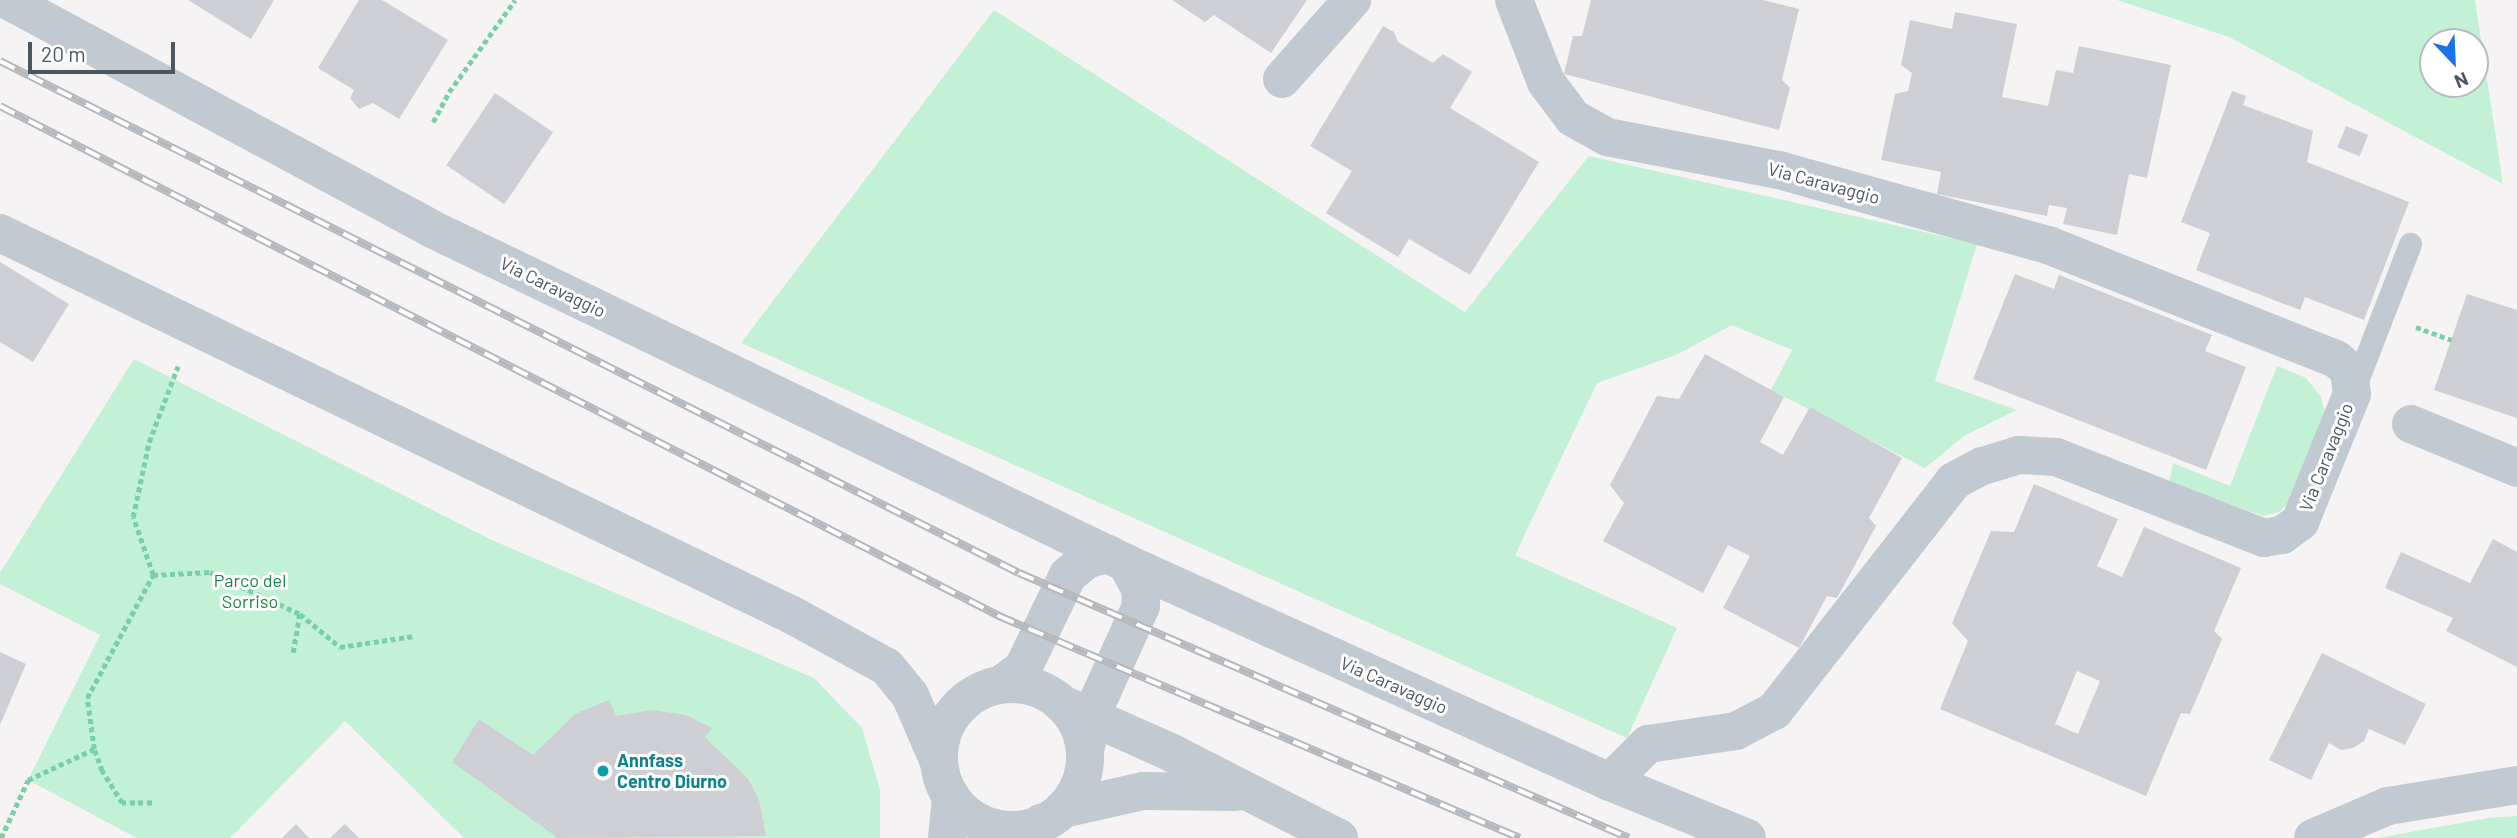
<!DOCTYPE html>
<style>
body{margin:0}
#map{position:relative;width:2517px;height:838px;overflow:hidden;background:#f5f3f3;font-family:Barlow,sans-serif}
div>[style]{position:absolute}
.green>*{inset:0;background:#c3f1d5}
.building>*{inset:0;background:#cdcfd5;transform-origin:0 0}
.path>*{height:4.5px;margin-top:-2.25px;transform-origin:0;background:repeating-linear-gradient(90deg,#7ad0a6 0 5px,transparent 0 8.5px)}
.service>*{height:23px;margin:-11.5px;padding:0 11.5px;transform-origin:11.5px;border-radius:11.5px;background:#c1cad2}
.minor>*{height:38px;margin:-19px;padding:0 19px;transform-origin:19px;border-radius:19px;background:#c1cad2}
.tertiary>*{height:38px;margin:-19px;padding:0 19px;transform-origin:19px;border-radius:19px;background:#c1cad2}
.tertiary>.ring{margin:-19px;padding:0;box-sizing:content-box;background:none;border:38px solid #c1cad2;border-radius:50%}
.rail>*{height:8px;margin-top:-4px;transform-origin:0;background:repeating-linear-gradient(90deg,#fff 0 16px,#b5b8bd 0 32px);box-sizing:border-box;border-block:2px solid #b5b8bd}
.dots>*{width:19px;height:19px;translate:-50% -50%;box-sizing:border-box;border:4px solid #fff;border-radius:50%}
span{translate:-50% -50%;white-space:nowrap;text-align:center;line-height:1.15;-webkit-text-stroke:6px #fff;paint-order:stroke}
.street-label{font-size:18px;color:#4a5661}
.park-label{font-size:18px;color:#17864f}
.culture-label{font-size:18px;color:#0d838f;font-weight:700}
.left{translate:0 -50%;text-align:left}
.north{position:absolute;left:2419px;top:28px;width:70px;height:70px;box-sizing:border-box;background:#fff;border:2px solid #b7bbc0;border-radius:50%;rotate:157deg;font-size:19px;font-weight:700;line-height:28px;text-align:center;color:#4a5661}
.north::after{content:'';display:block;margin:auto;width:24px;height:32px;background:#1a73e8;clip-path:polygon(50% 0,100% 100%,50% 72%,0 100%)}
.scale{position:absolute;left:28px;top:42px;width:147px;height:32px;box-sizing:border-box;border:4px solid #4a5661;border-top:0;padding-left:9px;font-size:21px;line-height:24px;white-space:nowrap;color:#4a5661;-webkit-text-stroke:5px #fff;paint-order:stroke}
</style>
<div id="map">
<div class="green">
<div style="clip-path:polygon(evenodd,2117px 0,2475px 0,2503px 184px,2229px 37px,2117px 0,2433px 42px,2475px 42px,2475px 84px,2433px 84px,2433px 42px)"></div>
<div style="clip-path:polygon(994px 10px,1465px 312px,1589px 156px,1977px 244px,1935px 381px,2017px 410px,1964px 436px,1925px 468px,1771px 390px,1792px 350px,1732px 325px,1676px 355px,1597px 383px,1515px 555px,1677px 628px,1627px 738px,741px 343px)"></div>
<div style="clip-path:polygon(134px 359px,494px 541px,814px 678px,862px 728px,880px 790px,880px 838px,464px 838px,345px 721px,230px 838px,137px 838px,28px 780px,100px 635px,0 584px,0 573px)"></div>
<div style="clip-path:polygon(2277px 366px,2306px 378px,2321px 397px,2325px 412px,2289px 502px,2279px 512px,2263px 516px,2169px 483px,2173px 463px,2230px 486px)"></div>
<div style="clip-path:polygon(2517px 816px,2517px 838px,2377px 838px,2488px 818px)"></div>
</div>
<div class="building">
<div style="clip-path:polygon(188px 0,274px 0,251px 39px)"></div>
<div style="clip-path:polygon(359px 0,382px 0,448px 40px,399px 119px,373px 103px,359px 109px,350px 98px,354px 90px,318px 68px)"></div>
<div style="clip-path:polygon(1172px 0,1307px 0,1271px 53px,1214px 15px,1205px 22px)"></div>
<div style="clip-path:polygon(1591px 0,1763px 0,1799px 9px,1782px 80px,1790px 88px,1779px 130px,1564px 74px,1573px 36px,1582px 36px)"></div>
<div style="clip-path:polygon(1955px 12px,2017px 24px,2002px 97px,2048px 106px,2056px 70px,2073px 73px,2079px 46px,2171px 65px,2147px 178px,2129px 174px,2117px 235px,2063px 224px,2067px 208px,2049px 205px,2047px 216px,1937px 194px,1941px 172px,1881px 160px,1895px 94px,1908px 91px,1912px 73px,1901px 65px,1910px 20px,1952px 29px)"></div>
<div style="clip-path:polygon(1383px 26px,1394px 32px,1398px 42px,1433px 63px,1443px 54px,1472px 72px,1450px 108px,1539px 162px,1470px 275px,1409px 239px,1398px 257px,1326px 213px,1352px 171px,1310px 146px)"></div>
<div style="clip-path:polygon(2232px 91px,2246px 96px,2243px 105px,2313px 131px,2307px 162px,2409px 202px,2364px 320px,2305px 297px,2300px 310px,2196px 270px,2210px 233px,2181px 222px)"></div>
<div style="left:495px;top:93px;width:70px;height:87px;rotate:34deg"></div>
<div style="left:2346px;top:126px;width:24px;height:23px;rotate:22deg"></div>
<div style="clip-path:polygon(0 262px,69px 304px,33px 362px,0 342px)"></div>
<div style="clip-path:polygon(2015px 274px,2054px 289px,2059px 275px,2212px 335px,2205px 351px,2246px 367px,2206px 470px,1973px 379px)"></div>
<div style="clip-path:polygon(2467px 294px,2517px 310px,2517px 418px,2434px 390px)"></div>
<div style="clip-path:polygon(1705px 354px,1784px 397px,1760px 442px,1783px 455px,1810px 407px,1902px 458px,1869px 518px,1876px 526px,1837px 598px,1827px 596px,1799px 648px,1723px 608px,1750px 556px,1728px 545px,1703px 593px,1603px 541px,1624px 503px,1610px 485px,1657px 396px,1679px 399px)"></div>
<div style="clip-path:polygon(evenodd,2034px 484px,2118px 519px,2097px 566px,2122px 577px,2144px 527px,2241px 568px,2214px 631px,2222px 639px,2190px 714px,2181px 713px,2146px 796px,1940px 709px,1968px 641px,1952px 623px,1991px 531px,2014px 532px,2034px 484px,2077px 671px,2100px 681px,2078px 734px,2055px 724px,2077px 671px)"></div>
<div style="clip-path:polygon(2493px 539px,2517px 552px,2517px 667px,2446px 631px,2453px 618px,2385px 588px,2401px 552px,2470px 583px)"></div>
<div style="clip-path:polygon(0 652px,26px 664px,0 725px)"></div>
<div style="clip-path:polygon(2322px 653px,2426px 704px,2405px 745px,2369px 729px,2364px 741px,2353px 748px,2341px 750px,2329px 743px,2311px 780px,2269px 760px)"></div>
<div style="clip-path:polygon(609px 700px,616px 716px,653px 710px,686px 715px,712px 728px,705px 737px,749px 780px,759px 800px,766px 836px,558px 838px,452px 762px,479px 719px,533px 755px,575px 714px)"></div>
<div style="clip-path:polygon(296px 824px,309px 838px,282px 838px)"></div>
<div style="clip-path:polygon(345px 824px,359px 838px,330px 838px)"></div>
</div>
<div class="path">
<div style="left:433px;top:122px;width:34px;rotate:-62deg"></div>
<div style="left:449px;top:92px;width:113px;rotate:-54.3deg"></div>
<div style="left:2416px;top:327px;width:38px;rotate:20deg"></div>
<div style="left:153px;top:575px;width:57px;rotate:-3deg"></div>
<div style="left:210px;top:572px;width:99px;rotate:25deg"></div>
<div style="left:300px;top:614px;width:42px;rotate:99.7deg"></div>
<div style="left:300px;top:614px;width:52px;rotate:39.5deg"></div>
<div style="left:340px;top:647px;width:75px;rotate:-8.5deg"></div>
<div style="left:152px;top:803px;width:30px;rotate:180deg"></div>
<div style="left:122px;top:803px;width:38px;rotate:-122deg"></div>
<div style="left:102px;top:771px;width:23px;rotate:-110deg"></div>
<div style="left:94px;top:749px;width:51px;rotate:-97.8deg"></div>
<div style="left:87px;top:698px;width:140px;rotate:-61.8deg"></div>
<div style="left:153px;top:575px;width:61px;rotate:-109deg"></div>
<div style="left:133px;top:517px;width:77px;rotate:-78deg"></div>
<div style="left:149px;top:442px;width:81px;rotate:-69.1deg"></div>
<div style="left:1px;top:838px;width:64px;rotate:-65deg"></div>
<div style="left:28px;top:780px;width:73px;rotate:-25.2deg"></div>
</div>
<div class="service">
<div style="left:2353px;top:391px;width:158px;rotate:-68.8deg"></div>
</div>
<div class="minor">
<div style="left:1514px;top:0;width:88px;rotate:68.7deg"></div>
<div style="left:1546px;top:82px;width:45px;rotate:53.1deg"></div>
<div style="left:1573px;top:118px;width:39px;rotate:29deg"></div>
<div style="left:1607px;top:137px;width:175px;rotate:10.9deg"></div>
<div style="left:1779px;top:170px;width:279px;rotate:15.6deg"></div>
<div style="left:2048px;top:245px;width:310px;rotate:21.6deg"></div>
<div style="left:2336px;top:359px;width:17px;rotate:40deg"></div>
<div style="left:2349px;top:370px;width:24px;rotate:83deg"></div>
<div style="left:2352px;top:394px;width:138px;rotate:112.1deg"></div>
<div style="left:2300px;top:522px;width:22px;rotate:144deg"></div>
<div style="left:2282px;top:535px;width:18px;rotate:171deg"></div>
<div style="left:2264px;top:538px;width:223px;rotate:-158.7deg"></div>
<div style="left:2056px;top:457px;width:37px;rotate:-177deg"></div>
<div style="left:2019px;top:455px;width:39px;rotate:163deg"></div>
<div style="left:1982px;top:466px;width:32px;rotate:152deg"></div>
<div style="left:1954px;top:481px;width:292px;rotate:128deg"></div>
<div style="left:1774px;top:711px;width:43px;rotate:152.2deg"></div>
<div style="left:1736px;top:731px;width:89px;rotate:171.6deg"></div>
<div style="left:1648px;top:744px;width:54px;rotate:135deg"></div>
<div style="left:1282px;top:79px;width:106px;rotate:-48.5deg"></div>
<div style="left:2411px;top:424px;width:115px;rotate:22.5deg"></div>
<div style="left:1126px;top:563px;width:531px;rotate:24.35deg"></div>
<div style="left:1610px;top:782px;width:148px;rotate:22.2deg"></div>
<div style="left:947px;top:838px;width:41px;rotate:-84.4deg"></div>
<div style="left:1027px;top:838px;width:21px;rotate:-47deg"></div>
<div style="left:2313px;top:838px;width:82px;rotate:-23.1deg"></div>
<div style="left:2388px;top:806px;width:131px;rotate:-9.2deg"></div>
</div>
<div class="tertiary">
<div style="left:7px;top:0;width:481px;rotate:28.3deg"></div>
<div style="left:430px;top:228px;width:772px;rotate:25.7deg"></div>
<div style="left:1126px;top:563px;width:29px;rotate:61deg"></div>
<div style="left:1140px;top:588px;width:18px;rotate:87deg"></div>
<div style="left:1141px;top:606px;width:109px;rotate:114.4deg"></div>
<div style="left:1096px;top:705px;width:46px;rotate:103.7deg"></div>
<div style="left:0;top:233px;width:879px;rotate:25.75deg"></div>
<div style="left:792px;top:615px;width:108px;rotate:28.7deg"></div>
<div style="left:887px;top:667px;width:36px;rotate:51deg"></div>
<div style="left:910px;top:695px;width:73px;rotate:66.6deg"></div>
<div style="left:1002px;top:684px;width:26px;rotate:-37deg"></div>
<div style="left:1023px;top:668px;width:103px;rotate:-64.2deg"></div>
<div style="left:1068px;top:575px;width:26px;rotate:-39deg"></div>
<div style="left:1088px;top:559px;width:21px;rotate:-14deg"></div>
<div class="ring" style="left:939px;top:684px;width:108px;height:108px"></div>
<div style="left:1069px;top:707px;width:111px;rotate:24deg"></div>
<div style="left:1170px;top:752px;width:190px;rotate:27deg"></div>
<div style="left:1063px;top:809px;width:82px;rotate:-12.7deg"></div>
<div style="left:1143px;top:791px;width:93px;rotate:0.6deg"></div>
</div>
<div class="rail">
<div style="left:0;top:61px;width:1140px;rotate:26.68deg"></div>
<div style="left:1019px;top:573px;width:665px;rotate:23.48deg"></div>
<div style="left:0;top:106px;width:1122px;rotate:27.04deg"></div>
<div style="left:999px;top:616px;width:566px;rotate:23.08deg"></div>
</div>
<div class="dots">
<div style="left:603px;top:771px;background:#0f9aa8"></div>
</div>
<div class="street-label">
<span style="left:1824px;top:183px;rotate:15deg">Via Caravaggio</span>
<span style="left:553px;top:287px;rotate:26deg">Via Caravaggio</span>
<span style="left:2326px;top:457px;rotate:-68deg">Via Caravaggio</span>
<span style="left:1394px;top:685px;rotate:24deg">Via Caravaggio</span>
</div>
<div class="park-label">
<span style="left:250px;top:591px">Parco del<br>Sorriso</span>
</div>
<div class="culture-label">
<span class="left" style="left:617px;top:771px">Annfass<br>Centro Diurno</span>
</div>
<div class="north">N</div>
<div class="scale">20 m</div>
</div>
